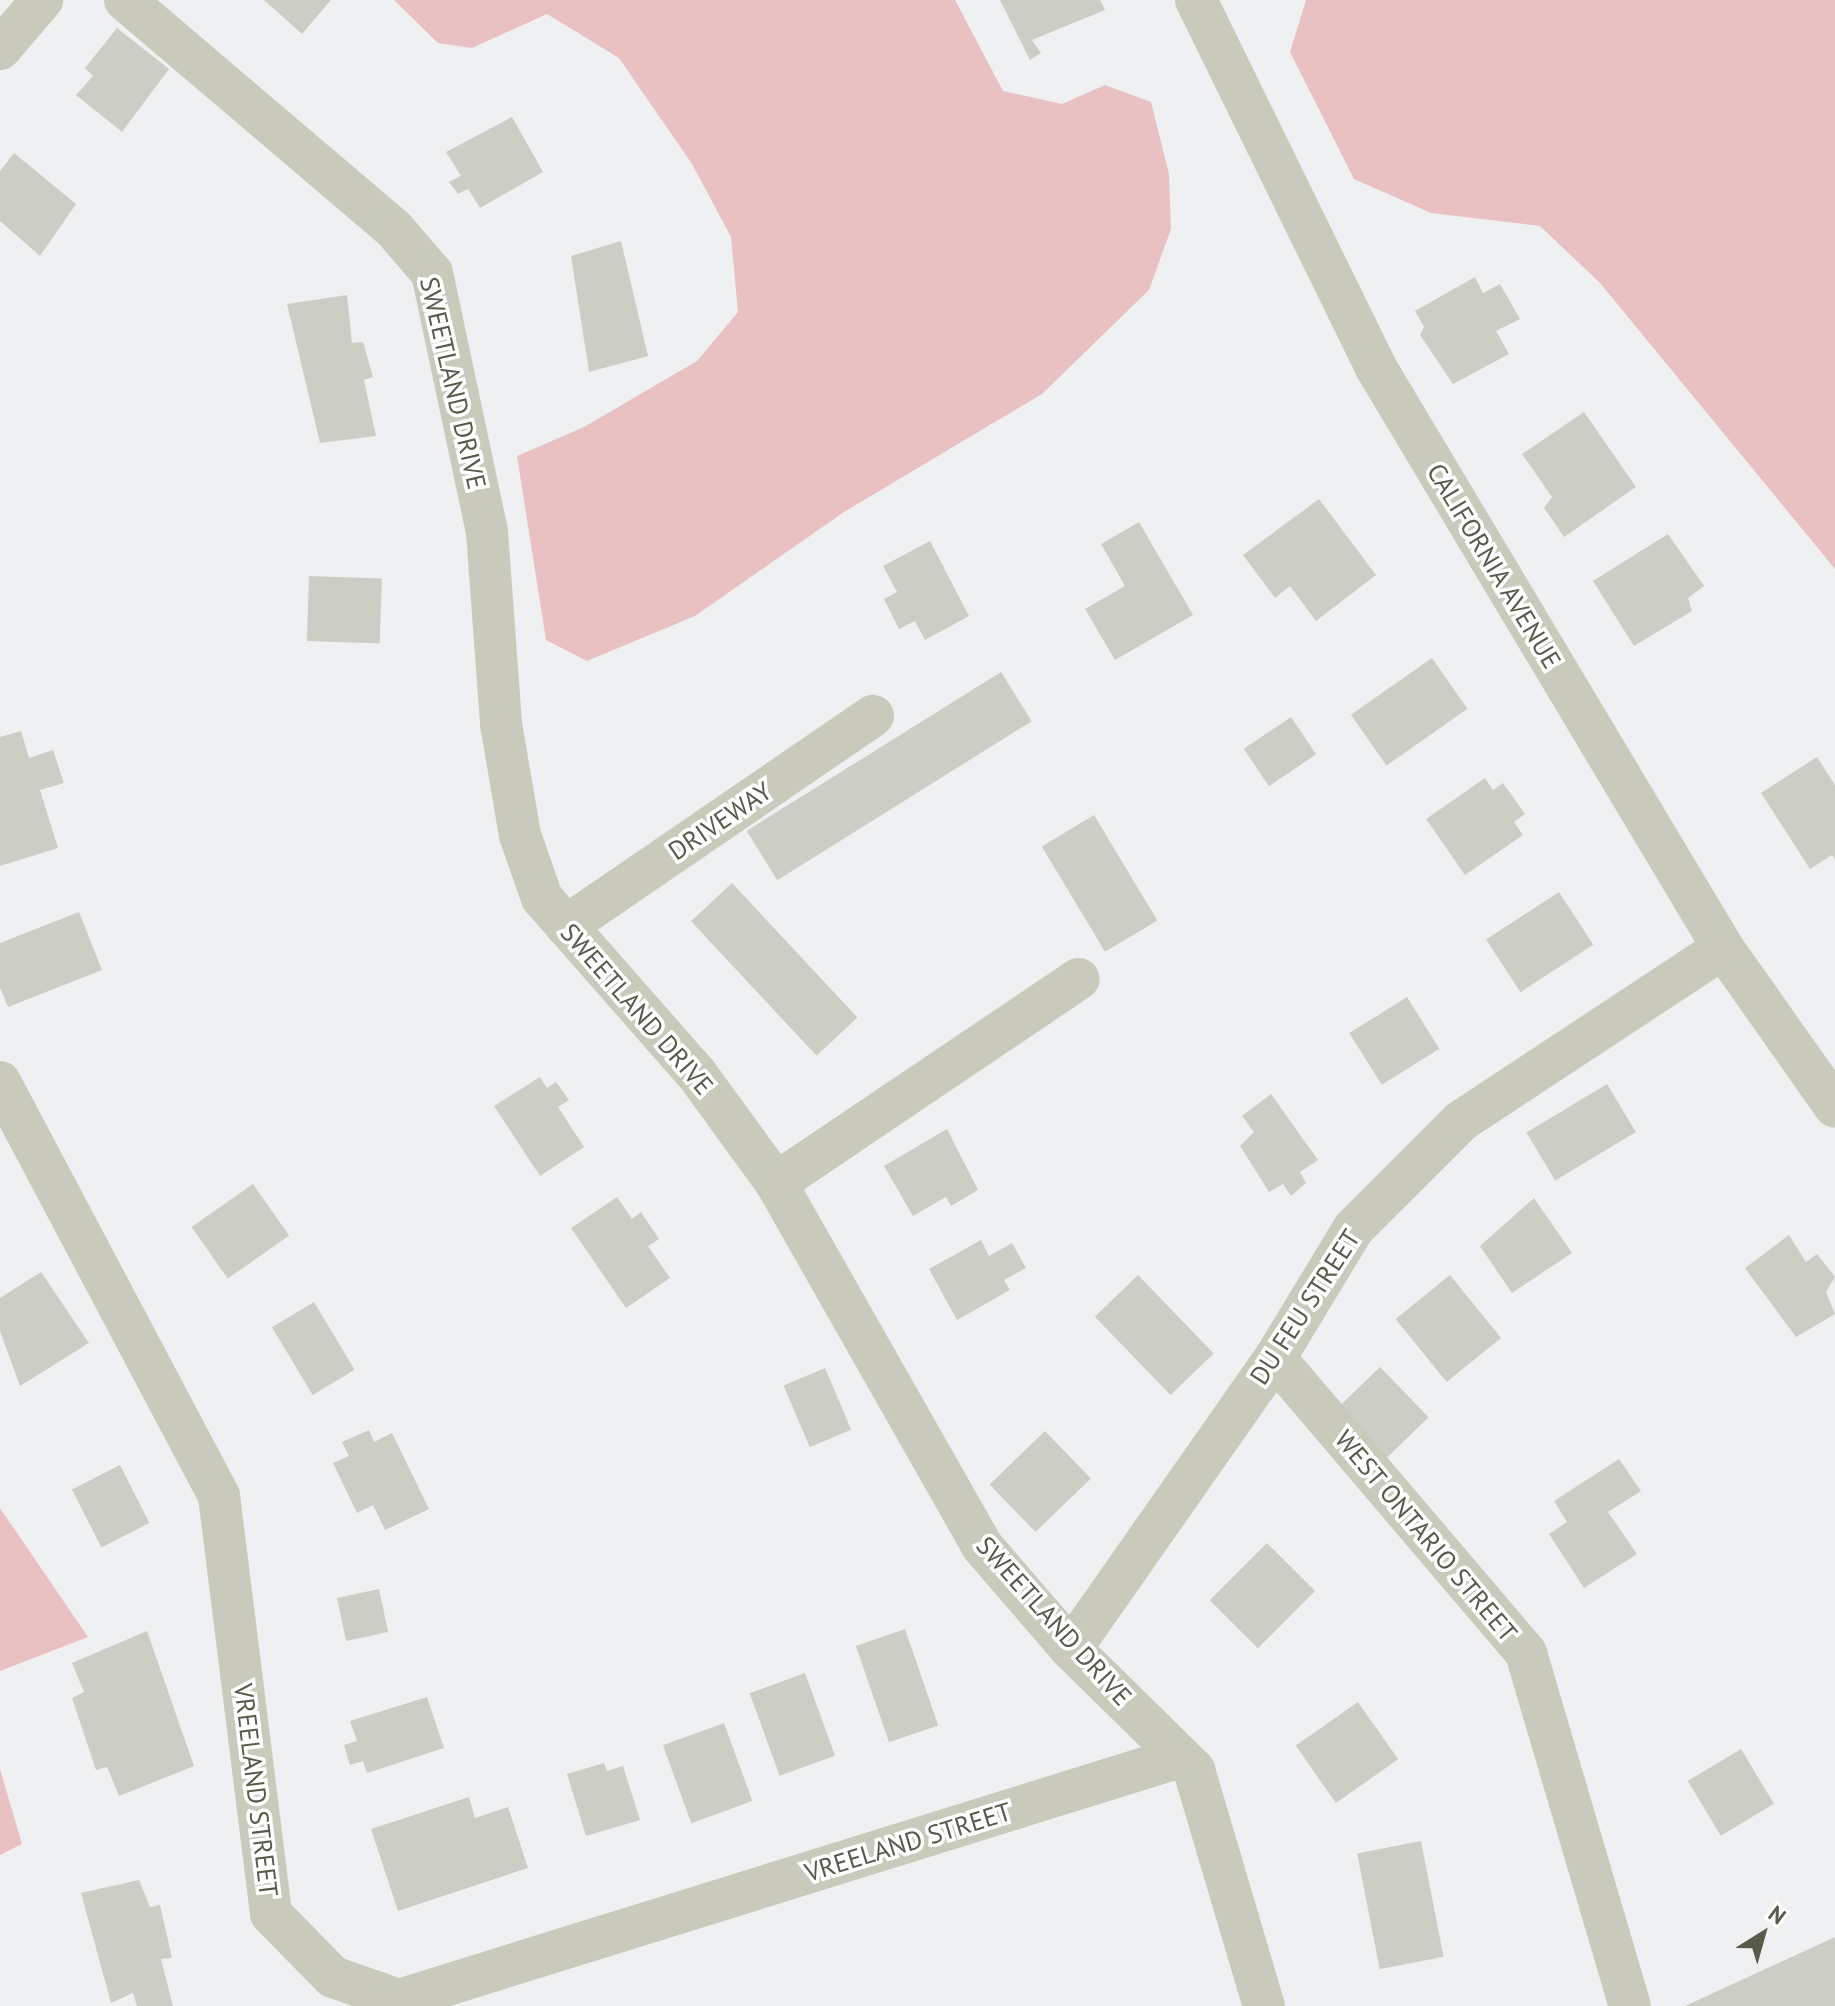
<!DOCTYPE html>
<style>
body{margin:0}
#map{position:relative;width:1835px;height:2006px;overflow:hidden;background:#eff0f1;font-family:"PT Sans",sans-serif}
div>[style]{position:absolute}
.green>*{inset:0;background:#eac1c3}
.building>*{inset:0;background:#cccec6;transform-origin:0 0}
.minor>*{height:42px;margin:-21px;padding:0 21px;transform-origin:21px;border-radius:21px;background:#c9cabb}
span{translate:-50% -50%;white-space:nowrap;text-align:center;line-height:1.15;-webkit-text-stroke:7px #fff;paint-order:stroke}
.street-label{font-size:26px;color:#595a49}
.north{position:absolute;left:1723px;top:1894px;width:80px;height:80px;-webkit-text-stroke:6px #fff;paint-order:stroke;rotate:37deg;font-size:22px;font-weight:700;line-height:32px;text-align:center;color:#595a49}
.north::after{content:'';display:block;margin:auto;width:28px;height:36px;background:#595a49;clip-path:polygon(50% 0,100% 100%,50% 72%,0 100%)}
</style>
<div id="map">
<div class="green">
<div style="clip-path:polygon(394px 0,955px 0,1003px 91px,1062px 104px,1105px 85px,1151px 102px,1169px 174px,1171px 229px,1149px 290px,1042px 394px,844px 512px,695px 616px,587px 661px,546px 640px,517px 456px,584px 427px,697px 361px,738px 312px,731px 237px,692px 164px,619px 58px,547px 14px,472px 48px,438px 43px)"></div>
<div style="clip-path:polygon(1306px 0,1835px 0,1835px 569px,1600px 283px,1540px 226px,1431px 213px,1354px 179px,1290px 52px)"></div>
<div style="clip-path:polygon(0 1508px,88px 1637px,0 1671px)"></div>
<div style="clip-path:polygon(0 1769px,22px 1844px,0 1855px)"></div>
</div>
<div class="building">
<div style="clip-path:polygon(264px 0,331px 0,302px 34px)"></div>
<div style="clip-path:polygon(1000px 0,1100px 0,1105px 10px,1032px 40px,1041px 53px,1030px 60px)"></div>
<div style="clip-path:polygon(117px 28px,169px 69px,122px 132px,76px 95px,93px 76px,85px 68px)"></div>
<div style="clip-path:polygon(512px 117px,543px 172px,480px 208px,468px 189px,458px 194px,449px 182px,461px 176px,446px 152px)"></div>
<div style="clip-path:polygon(14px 153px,76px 204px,40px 256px,0 221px,0 171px)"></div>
<div style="clip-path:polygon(621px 241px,648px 356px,589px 372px,571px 256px)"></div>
<div style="clip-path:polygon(1475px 277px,1483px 293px,1500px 284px,1520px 319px,1496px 331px,1509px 354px,1453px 384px,1420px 335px,1424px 327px,1415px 311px)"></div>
<div style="clip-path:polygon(347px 295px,352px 343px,363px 342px,373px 377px,364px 380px,376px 436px,320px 443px,287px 304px)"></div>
<div style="clip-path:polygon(1584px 412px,1636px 487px,1564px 537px,1544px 508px,1552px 497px,1522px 454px)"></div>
<div style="clip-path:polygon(1319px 499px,1376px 575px,1316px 621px,1290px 586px,1275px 598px,1243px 555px)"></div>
<div style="clip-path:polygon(1139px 522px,1193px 615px,1115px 660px,1085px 609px,1125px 586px,1101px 544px)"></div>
<div style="clip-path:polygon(1668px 534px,1704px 586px,1688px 598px,1692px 611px,1634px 646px,1593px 581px)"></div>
<div style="clip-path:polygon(930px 541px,969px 616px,925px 640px,915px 621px,899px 629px,884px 599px,897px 592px,883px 566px)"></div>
<div style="left:309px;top:576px;width:73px;height:65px;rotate:2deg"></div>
<div style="left:1432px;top:658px;width:62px;height:99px;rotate:55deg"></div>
<div style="left:1001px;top:672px;width:58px;height:300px;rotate:58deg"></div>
<div style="left:1291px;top:717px;width:45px;height:57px;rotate:56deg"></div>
<div style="clip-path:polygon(21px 731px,29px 758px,53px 750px,64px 783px,40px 790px,58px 848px,0 866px,0 737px)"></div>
<div style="clip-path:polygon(1817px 757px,1835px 785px,1835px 859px,1832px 855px,1810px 869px,1761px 793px)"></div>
<div style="clip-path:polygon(1485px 778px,1493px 790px,1503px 783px,1525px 814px,1514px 822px,1523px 835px,1465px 875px,1426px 819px)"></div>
<div style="left:1094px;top:815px;width:123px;height:61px;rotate:59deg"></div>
<div style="left:732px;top:883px;width:184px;height:56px;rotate:47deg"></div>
<div style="left:1559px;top:892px;width:63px;height:87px;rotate:57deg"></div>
<div style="clip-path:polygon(79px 912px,102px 970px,8px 1007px,0 988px,0 943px)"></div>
<div style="left:1407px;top:997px;width:61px;height:68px;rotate:58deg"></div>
<div style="clip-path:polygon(540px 1077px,547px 1088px,556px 1082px,569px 1100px,558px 1107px,584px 1147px,540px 1176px,494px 1106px)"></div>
<div style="left:1607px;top:1084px;width:56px;height:94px;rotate:59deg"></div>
<div style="clip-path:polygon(1271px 1094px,1318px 1160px,1300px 1172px,1306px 1183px,1291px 1196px,1283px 1184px,1269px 1192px,1240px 1146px,1254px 1132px,1242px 1116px)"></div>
<div style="clip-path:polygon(947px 1129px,978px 1190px,951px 1206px,946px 1197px,913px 1216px,884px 1166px)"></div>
<div style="left:253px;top:1184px;width:63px;height:75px;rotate:55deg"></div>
<div style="clip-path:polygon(617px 1197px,632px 1219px,641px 1212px,659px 1239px,648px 1246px,670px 1278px,626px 1308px,571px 1228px)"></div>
<div style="clip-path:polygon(1534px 1198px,1572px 1253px,1512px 1293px,1480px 1246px)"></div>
<div style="clip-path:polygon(1789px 1235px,1806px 1262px,1817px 1254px,1835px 1277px,1826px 1292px,1835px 1314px,1796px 1337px,1745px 1268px)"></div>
<div style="clip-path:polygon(981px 1240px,989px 1256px,1012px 1243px,1026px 1268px,1004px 1280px,1010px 1290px,957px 1320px,929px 1269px)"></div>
<div style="clip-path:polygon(41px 1272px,89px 1343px,20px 1386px,0 1331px,0 1298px)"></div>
<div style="left:1138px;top:1275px;width:109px;height:60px;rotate:46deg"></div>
<div style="left:1450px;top:1275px;width:81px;height:70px;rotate:51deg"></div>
<div style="left:314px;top:1302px;width:79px;height:49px;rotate:59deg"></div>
<div style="left:1380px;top:1367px;width:70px;height:65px;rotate:46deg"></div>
<div style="left:825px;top:1368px;width:67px;height:45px;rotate:67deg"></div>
<div style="clip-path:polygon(369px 1430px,374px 1442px,392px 1433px,429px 1509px,385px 1530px,373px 1505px,357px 1513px,333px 1463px,349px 1456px,342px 1442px)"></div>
<div style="left:1045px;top:1431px;width:66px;height:77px;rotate:46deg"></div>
<div style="clip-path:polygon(1619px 1459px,1641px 1491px,1608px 1512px,1637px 1554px,1584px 1588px,1549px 1534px,1567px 1522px,1554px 1501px)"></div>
<div style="left:120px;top:1465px;width:65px;height:54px;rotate:63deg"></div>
<div style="left:1267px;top:1543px;width:68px;height:81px;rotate:45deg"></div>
<div style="left:379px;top:1589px;width:44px;height:43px;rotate:78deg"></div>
<div style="left:905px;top:1629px;width:102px;height:52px;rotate:71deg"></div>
<div style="clip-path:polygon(147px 1631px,194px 1766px,119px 1796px,107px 1767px,96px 1770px,72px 1698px,84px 1692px,72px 1663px)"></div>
<div style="left:805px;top:1673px;width:88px;height:59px;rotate:70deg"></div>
<div style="clip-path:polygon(427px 1697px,444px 1748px,367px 1773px,363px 1761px,350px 1765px,344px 1745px,357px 1741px,350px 1721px)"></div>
<div style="left:1358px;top:1702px;width:70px;height:76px;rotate:55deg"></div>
<div style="left:724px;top:1723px;width:83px;height:65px;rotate:70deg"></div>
<div style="left:1741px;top:1749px;width:64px;height:62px;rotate:59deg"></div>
<div style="clip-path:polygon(604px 1763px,607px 1771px,623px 1766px,640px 1820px,586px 1836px,567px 1774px)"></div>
<div style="clip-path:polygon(469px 1797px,475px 1818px,508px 1807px,528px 1868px,398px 1911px,371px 1829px)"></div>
<div style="left:1421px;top:1841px;width:118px;height:65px;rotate:79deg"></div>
<div style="clip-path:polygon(139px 1880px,150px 1907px,160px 1905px,172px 1958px,161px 1959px,173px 2006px,137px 2006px,133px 1993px,111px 2003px,81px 1893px)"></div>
<div style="clip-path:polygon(1835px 1937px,1835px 2006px,1685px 2006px)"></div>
</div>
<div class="minor">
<div style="left:125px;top:0;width:353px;rotate:40.4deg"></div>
<div style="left:394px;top:229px;width:58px;rotate:49.2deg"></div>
<div style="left:432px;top:273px;width:265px;rotate:78deg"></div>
<div style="left:487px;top:532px;width:193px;rotate:85.8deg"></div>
<div style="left:501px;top:724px;width:113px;rotate:80.3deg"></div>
<div style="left:520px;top:835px;width:67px;rotate:70.8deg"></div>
<div style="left:542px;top:898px;width:233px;rotate:48.7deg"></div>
<div style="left:696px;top:1073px;width:136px;rotate:54deg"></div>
<div style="left:776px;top:1183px;width:417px;rotate:60.4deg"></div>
<div style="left:982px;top:1546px;width:136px;rotate:49.2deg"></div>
<div style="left:1071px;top:1649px;width:173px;rotate:44.5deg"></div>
<div style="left:1194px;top:1770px;width:246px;rotate:73.5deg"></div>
<div style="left:1196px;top:0;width:407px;rotate:63.9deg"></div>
<div style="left:1375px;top:366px;width:678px;rotate:59.12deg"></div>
<div style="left:1723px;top:948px;width:194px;rotate:54.8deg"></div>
<div style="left:0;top:49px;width:65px;rotate:-49.4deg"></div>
<div style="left:566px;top:926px;width:372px;rotate:-34.4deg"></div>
<div style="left:0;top:1082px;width:468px;rotate:62.1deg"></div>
<div style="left:219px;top:1496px;width:421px;rotate:82.9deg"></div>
<div style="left:271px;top:1914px;width:88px;rotate:45.5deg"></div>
<div style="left:333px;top:1977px;width:70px;rotate:19.2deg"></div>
<div style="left:399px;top:2000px;width:818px;rotate:-17.28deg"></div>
<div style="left:776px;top:1183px;width:365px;rotate:-34deg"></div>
<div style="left:1275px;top:1358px;width:387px;rotate:49.6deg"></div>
<div style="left:1526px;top:1653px;width:368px;rotate:73.6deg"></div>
<div style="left:1071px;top:1649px;width:355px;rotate:-55deg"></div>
<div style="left:1275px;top:1358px;width:151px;rotate:-58.8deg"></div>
<div style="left:1353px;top:1229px;width:153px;rotate:-45deg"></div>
<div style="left:1461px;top:1121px;width:314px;rotate:-33.4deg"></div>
</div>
<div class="street-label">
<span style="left:453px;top:383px;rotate:77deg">SWEETLAND DRIVE</span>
<span style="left:1494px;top:566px;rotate:59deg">CALIFORNIA AVENUE</span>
<span style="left:720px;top:821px;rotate:-34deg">DRIVEWAY</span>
<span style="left:637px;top:1009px;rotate:49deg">SWEETLAND DRIVE</span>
<span style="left:1305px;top:1307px;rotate:-57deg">DU FEU STREET</span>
<span style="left:1426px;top:1536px;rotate:50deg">WEST ONTARIO STREET</span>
<span style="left:1054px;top:1621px;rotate:48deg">SWEETLAND DRIVE</span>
<span style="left:256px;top:1790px;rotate:83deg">VREELAND STREET</span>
<span style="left:908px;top:1842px;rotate:-17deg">VREELAND STREET</span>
</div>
<div class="north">N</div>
</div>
